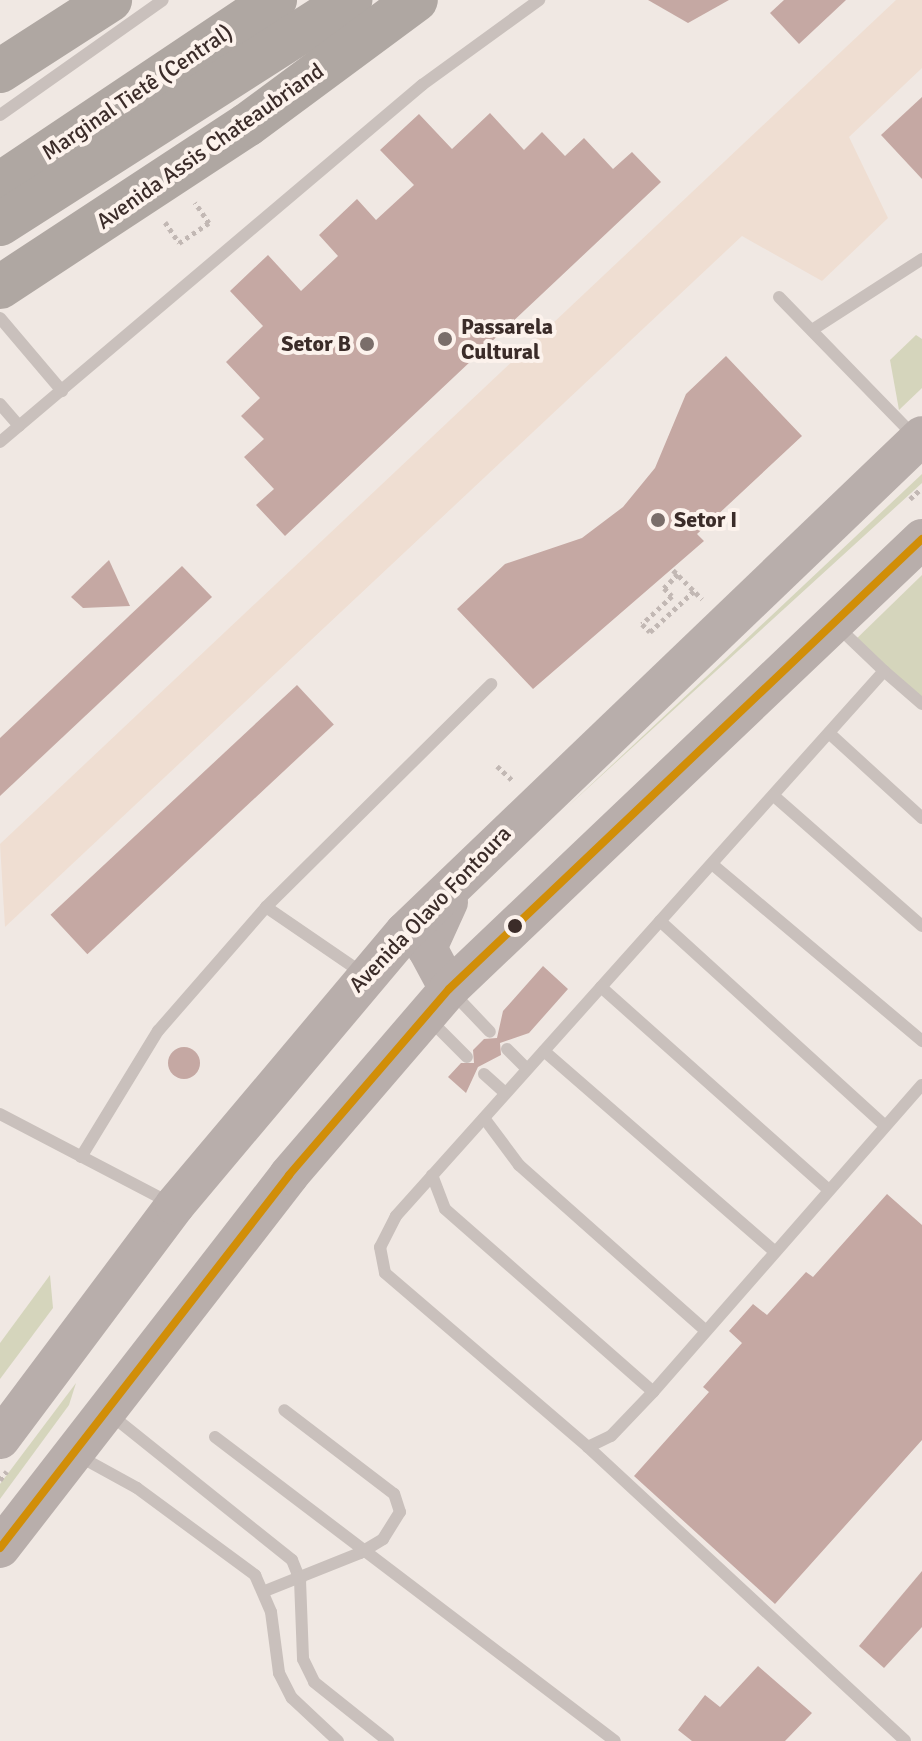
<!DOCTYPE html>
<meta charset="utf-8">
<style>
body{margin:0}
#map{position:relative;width:922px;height:1741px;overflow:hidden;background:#f0e8e3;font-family:Signika,sans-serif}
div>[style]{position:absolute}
.green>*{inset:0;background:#d5d5bc}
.plaza>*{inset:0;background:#efded2}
.building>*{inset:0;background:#c5a8a3;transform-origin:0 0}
.round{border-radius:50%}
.path>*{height:5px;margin-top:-2.5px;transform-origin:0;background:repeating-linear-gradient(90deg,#c2b8b4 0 4px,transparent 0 8px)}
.lane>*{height:12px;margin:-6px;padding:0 6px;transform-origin:6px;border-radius:6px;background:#c9c0bc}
.primary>*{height:40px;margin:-20px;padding:0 20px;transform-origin:20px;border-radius:20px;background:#b8aeab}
.highway>*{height:44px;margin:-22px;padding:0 22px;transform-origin:22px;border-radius:22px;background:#afa7a2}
.bus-1>*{height:8px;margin:-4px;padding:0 4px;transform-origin:4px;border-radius:4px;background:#d18e08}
.dots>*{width:22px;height:22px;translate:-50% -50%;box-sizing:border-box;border:4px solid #fcf2ec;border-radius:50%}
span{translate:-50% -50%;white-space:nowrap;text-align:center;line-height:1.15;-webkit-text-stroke:8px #fcf2ec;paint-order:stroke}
.street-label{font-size:22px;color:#3b2c29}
.poi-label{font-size:22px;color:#3b2c29;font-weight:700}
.left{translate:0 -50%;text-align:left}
.right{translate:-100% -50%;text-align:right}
</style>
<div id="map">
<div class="green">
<div style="clip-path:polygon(916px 335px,922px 339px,922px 388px,899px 410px,890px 360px)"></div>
<div style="clip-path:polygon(922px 474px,922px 483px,566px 808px,721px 663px)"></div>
<div style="clip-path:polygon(922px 575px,922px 708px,850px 645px)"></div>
<div style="clip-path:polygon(50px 1275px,53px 1308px,0 1379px,0 1343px)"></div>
<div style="clip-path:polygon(76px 1383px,69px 1405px,0 1499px,0 1484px)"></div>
</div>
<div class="plaza">
<div style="clip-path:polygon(896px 0,922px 0,922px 68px,849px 137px,888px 218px,822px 281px,742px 236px,5px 927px,0 844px)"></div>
</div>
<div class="building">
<div style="clip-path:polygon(648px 0,729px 0,688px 23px)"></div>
<div style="clip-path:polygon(784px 0,846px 0,799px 44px,770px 13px)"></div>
<div style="clip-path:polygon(922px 97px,922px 179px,881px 135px)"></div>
<div style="clip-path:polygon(490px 113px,524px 150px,542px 132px,565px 156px,584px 138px,613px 169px,632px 152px,661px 182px,285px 536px,256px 505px,274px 489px,244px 457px,264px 439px,241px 416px,260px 398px,226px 362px,263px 326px,230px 291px,268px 255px,301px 291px,338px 256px,319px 235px,357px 199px,376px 220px,414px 185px,380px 150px,419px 114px,452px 149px)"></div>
<div style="clip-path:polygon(726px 356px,802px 436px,697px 534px,704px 541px,533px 689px,457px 609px,505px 564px,582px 538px,623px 507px,655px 468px,686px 394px)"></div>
<div style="clip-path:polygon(109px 560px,130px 606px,83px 608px,71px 597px)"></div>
<div style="clip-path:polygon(182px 566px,212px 597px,0 796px,0 738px)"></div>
<div style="left:297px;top:685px;width:54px;height:337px;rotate:47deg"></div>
<div style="clip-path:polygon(543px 966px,568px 989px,529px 1033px,500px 1043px,501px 1055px,478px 1067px,466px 1093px,448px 1077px,461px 1063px,474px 1063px,473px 1050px,484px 1039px,497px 1038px,503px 1011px)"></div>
<div class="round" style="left:168px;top:1047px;width:32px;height:32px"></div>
<div style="clip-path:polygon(887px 1194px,922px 1225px,922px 1440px,775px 1604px,634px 1476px,709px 1392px,703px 1387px,742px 1343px,729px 1331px,753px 1304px,767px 1315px,806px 1272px,813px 1277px)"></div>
<div style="clip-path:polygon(922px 1571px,922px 1627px,884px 1668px,859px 1646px)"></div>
<div style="clip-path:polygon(758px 1666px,812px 1713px,785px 1741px,692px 1741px,678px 1730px,705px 1695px,720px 1707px)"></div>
</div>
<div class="path">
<div style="left:165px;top:222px;width:25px;rotate:56deg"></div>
<div style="left:179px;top:243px;width:36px;rotate:-34deg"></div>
<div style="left:209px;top:223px;width:25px;rotate:-124deg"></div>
<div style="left:910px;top:499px;width:16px;rotate:-43deg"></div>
<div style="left:673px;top:570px;width:41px;rotate:45deg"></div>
<div style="left:678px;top:574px;width:20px;rotate:135deg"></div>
<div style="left:664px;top:588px;width:11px;rotate:45deg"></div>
<div style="left:672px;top:596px;width:41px;rotate:137deg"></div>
<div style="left:642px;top:624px;width:11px;rotate:45deg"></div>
<div style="left:650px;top:632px;width:60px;rotate:-43deg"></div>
<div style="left:497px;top:766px;width:22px;rotate:43deg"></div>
<div style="left:0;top:1480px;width:11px;rotate:-52deg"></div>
</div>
<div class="lane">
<div style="left:0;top:115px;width:199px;rotate:-35.2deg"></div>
<div style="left:779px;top:297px;width:192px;rotate:45.8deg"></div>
<div style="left:0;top:318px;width:96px;rotate:49.7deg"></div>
<div style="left:812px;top:330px;width:131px;rotate:-32.8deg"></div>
<div style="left:0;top:404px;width:29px;rotate:49deg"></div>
<div style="left:0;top:442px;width:553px;rotate:-40.23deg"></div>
<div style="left:422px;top:85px;width:145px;rotate:-36deg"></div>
<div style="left:838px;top:627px;width:64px;rotate:43.7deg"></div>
<div style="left:922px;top:704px;width:50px;rotate:-139deg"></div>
<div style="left:884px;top:671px;width:732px;rotate:131.84deg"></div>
<div style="left:396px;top:1216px;width:35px;rotate:117deg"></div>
<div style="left:380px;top:1247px;width:26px;rotate:79deg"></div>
<div style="left:385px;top:1273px;width:267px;rotate:40.6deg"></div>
<div style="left:588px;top:1447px;width:25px;rotate:-26deg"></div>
<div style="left:611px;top:1436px;width:61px;rotate:-46.3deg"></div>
<div style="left:653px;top:1392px;width:408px;rotate:-48.8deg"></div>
<div style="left:829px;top:733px;width:126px;rotate:42.4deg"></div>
<div style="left:774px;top:796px;width:197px;rotate:41.3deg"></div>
<div style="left:712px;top:864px;width:275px;rotate:40.1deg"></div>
<div style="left:266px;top:907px;width:119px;rotate:34.4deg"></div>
<div style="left:660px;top:921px;width:304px;rotate:42.3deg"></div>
<div style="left:601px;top:987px;width:304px;rotate:41.7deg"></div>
<div style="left:454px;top:994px;width:52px;rotate:46.5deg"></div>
<div style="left:428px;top:1018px;width:55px;rotate:45deg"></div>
<div style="left:507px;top:1049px;width:28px;rotate:45deg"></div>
<div style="left:544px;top:1051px;width:305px;rotate:41deg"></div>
<div style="left:484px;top:1074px;width:27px;rotate:42deg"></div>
<div style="left:0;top:1114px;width:190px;rotate:27.6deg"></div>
<div style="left:484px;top:1118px;width:59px;rotate:53.3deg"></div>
<div style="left:519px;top:1165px;width:249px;rotate:41.6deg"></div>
<div style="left:81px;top:1157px;width:148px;rotate:-58.6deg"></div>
<div style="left:158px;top:1031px;width:164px;rotate:-48.9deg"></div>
<div style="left:266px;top:907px;width:317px;rotate:-44.7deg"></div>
<div style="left:432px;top:1175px;width:36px;rotate:69deg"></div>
<div style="left:445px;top:1209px;width:277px;rotate:41.3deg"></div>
<div style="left:111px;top:1415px;width:232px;rotate:38.7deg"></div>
<div style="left:292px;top:1560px;width:22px;rotate:68deg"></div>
<div style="left:300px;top:1580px;width:79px;rotate:87.8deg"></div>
<div style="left:303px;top:1659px;width:25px;rotate:64deg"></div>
<div style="left:314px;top:1682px;width:95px;rotate:38.6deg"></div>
<div style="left:215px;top:1437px;width:502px;rotate:37.23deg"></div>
<div style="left:588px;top:1447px;width:432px;rotate:42.8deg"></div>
<div style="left:77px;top:1455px;width:68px;rotate:28.8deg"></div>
<div style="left:137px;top:1488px;width:147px;rotate:36.4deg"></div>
<div style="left:255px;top:1575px;width:40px;rotate:66.6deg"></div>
<div style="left:271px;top:1612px;width:62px;rotate:82.5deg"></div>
<div style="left:279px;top:1673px;width:28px;rotate:63deg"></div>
<div style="left:292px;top:1698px;width:63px;rotate:43.1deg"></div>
<div style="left:265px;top:1591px;width:102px;rotate:-21.8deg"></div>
<div style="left:360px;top:1553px;width:27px;rotate:-31deg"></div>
<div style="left:383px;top:1539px;width:32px;rotate:-58deg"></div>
<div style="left:400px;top:1512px;width:19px;rotate:-108deg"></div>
<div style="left:394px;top:1494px;width:138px;rotate:-142.6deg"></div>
</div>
<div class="primary">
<div style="left:448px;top:902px;width:51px;rotate:114.5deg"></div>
<div style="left:427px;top:948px;width:47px;rotate:61.8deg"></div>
<div style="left:0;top:1439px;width:292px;rotate:-53.2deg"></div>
<div style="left:175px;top:1205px;width:357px;rotate:-49.9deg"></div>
<div style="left:405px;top:932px;width:716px;rotate:-43.81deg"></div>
<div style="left:0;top:1548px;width:472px;rotate:-52.2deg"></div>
<div style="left:289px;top:1175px;width:245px;rotate:-49.3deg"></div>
<div style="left:449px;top:989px;width:653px;rotate:-43.57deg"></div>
</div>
<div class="highway">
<div style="left:0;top:71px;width:131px;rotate:-32.8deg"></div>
<div style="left:0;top:184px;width:331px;rotate:-33.8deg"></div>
<div style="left:0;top:224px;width:416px;rotate:-32.6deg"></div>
<div style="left:0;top:287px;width:295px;rotate:-33.3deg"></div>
<div style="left:247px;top:125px;width:210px;rotate:-36.5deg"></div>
</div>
<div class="bus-1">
<div style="left:0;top:1548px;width:472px;rotate:-52.2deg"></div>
<div style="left:289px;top:1175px;width:245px;rotate:-49.3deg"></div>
<div style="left:449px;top:989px;width:653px;rotate:-43.57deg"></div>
</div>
<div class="dots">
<div style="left:445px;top:339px;background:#7a6e6a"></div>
<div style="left:367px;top:344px;background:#7a6e6a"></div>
<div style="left:658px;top:520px;background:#7a6e6a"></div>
<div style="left:515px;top:926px;background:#3b2c29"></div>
</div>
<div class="street-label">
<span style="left:137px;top:92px;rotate:-34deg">Marginal Tietê (Central)</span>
<span style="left:210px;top:146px;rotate:-35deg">Avenida Assis Chateaubriand</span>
<span style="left:430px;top:909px;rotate:-46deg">Avenida Olavo Fontoura</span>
</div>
<div class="poi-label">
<span class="left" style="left:461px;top:339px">Passarela<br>Cultural</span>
<span class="right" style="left:351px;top:344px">Setor B</span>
<span class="left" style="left:674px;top:520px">Setor I</span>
</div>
</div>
